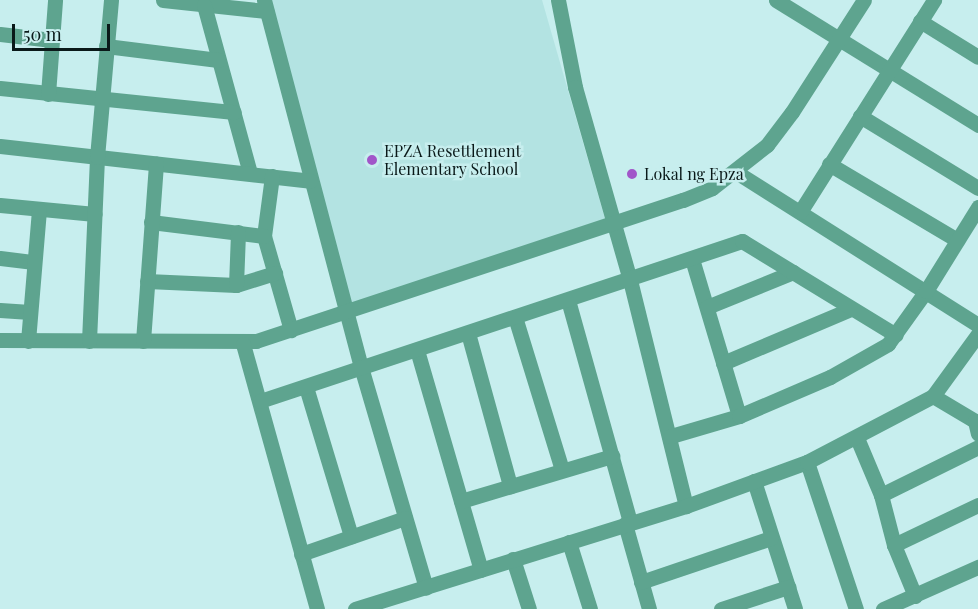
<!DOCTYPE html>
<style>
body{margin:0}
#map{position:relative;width:978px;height:609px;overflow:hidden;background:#c7eeee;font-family:"Playfair Display",serif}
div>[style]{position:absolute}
.built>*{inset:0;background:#b3e3e2}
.minor>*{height:15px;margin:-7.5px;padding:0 7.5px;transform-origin:7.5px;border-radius:7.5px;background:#5ea48f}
.dots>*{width:16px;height:16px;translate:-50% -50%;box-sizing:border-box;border:3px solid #c7eeee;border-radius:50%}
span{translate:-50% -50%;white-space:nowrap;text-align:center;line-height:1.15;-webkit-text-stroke:5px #c7eeee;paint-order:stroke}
.poi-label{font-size:16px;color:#0a1919}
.left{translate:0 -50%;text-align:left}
.scale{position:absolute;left:12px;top:24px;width:98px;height:27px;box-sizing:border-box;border:3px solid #0a1919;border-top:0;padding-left:8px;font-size:18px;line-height:21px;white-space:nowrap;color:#0a1919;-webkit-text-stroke:4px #c7eeee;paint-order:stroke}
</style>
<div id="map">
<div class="built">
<div style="clip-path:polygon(271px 0,542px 0,605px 219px,350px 304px)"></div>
</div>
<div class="minor">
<div style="left:163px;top:0;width:104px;rotate:6.1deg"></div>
<div style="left:264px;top:0;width:380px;rotate:75.2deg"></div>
<div style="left:361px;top:367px;width:230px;rotate:73.6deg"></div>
<div style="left:558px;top:0;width:89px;rotate:78.9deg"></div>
<div style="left:575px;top:87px;width:201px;rotate:74.1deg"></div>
<div style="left:630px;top:280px;width:233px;rotate:76.1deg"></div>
<div style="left:776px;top:0;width:238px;rotate:31.7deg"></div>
<div style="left:204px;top:5px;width:174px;rotate:74.7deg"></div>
<div style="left:920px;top:21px;width:68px;rotate:31.8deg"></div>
<div style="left:0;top:34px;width:52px;rotate:6.6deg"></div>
<div style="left:106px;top:46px;width:113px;rotate:7.1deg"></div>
<div style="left:0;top:88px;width:235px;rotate:5.9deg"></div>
<div style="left:48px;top:94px;width:94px;rotate:-85.7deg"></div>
<div style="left:860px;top:116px;width:138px;rotate:31.4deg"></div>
<div style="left:0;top:146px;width:312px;rotate:6.4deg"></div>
<div style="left:829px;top:164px;width:149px;rotate:30.7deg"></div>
<div style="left:736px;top:172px;width:286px;rotate:32.3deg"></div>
<div style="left:272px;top:176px;width:61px;rotate:97.6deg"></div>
<div style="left:264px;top:236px;width:98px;rotate:74deg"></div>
<div style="left:0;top:205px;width:95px;rotate:5.4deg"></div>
<div style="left:800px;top:212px;width:251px;rotate:-57.7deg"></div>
<div style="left:151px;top:222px;width:114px;rotate:7.1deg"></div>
<div style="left:0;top:258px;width:34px;rotate:7deg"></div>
<div style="left:692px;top:259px;width:164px;rotate:73.3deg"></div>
<div style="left:147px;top:281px;width:89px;rotate:2.6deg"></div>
<div style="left:236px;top:285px;width:41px;rotate:-17.1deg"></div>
<div style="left:236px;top:285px;width:53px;rotate:-87.8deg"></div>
<div style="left:568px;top:300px;width:230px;rotate:74.4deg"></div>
<div style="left:707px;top:307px;width:93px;rotate:-22.1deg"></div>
<div style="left:0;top:310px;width:30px;rotate:4deg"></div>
<div style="left:515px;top:317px;width:160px;rotate:72.9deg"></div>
<div style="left:468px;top:333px;width:159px;rotate:74.6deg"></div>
<div style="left:0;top:340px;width:256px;rotate:0.2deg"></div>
<div style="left:256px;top:341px;width:450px;rotate:-18.3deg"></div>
<div style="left:683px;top:200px;width:31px;rotate:-22deg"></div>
<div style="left:712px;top:188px;width:70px;rotate:-38deg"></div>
<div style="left:767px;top:145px;width:41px;rotate:-52.9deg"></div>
<div style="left:792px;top:112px;width:133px;rotate:-57.3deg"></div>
<div style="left:28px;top:341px;width:131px;rotate:-85.2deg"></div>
<div style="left:89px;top:341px;width:184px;rotate:-87.5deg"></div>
<div style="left:97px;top:157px;width:158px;rotate:-84.9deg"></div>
<div style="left:143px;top:341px;width:178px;rotate:-85.8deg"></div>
<div style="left:243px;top:344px;width:275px;rotate:74.4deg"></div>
<div style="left:417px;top:350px;width:229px;rotate:73.8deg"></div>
<div style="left:723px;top:363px;width:139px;rotate:-22.9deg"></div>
<div style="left:306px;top:387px;width:156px;rotate:73.2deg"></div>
<div style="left:933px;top:396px;width:49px;rotate:30.8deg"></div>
<div style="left:975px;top:421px;width:13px;rotate:77deg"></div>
<div style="left:260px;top:401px;width:508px;rotate:-18.36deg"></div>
<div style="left:742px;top:241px;width:180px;rotate:31.4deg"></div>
<div style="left:671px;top:436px;width:71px;rotate:-16.4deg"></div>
<div style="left:739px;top:416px;width:99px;rotate:-23.2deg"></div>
<div style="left:830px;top:377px;width:67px;rotate:-29.6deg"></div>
<div style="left:888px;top:344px;width:65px;rotate:-54.4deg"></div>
<div style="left:926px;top:291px;width:99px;rotate:-58.2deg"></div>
<div style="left:857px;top:438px;width:62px;rotate:67.2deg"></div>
<div style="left:881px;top:495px;width:108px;rotate:-26.3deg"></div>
<div style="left:807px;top:462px;width:155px;rotate:71.6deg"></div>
<div style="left:754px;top:481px;width:134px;rotate:72.2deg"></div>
<div style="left:881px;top:495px;width:52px;rotate:75.4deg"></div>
<div style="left:461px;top:501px;width:158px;rotate:-16.6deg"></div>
<div style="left:625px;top:524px;width:88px;rotate:74.2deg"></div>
<div style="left:569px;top:542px;width:70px;rotate:72.6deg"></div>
<div style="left:301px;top:554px;width:110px;rotate:-19.1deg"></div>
<div style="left:513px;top:559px;width:52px;rotate:72.3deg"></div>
<div style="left:641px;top:582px;width:137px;rotate:-18.7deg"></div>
<div style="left:915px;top:596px;width:55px;rotate:-112.4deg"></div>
<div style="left:894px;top:545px;width:93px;rotate:-25.5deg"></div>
<div style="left:355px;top:609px;width:347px;rotate:-17.3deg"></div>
<div style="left:686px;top:506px;width:129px;rotate:-20deg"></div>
<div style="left:807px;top:462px;width:142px;rotate:-27.6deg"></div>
<div style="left:933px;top:396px;width:77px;rotate:-54deg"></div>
<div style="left:721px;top:609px;width:71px;rotate:-18.2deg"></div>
<div style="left:883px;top:609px;width:104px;rotate:-23.9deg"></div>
</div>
<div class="dots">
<div style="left:372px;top:160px;background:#a156c9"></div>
<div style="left:632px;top:174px;background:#a156c9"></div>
</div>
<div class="poi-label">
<span class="left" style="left:384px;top:160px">EPZA Resettlement<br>Elementary School</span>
<span class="left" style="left:644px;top:174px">Lokal ng Epza</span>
</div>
<div class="scale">50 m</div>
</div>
